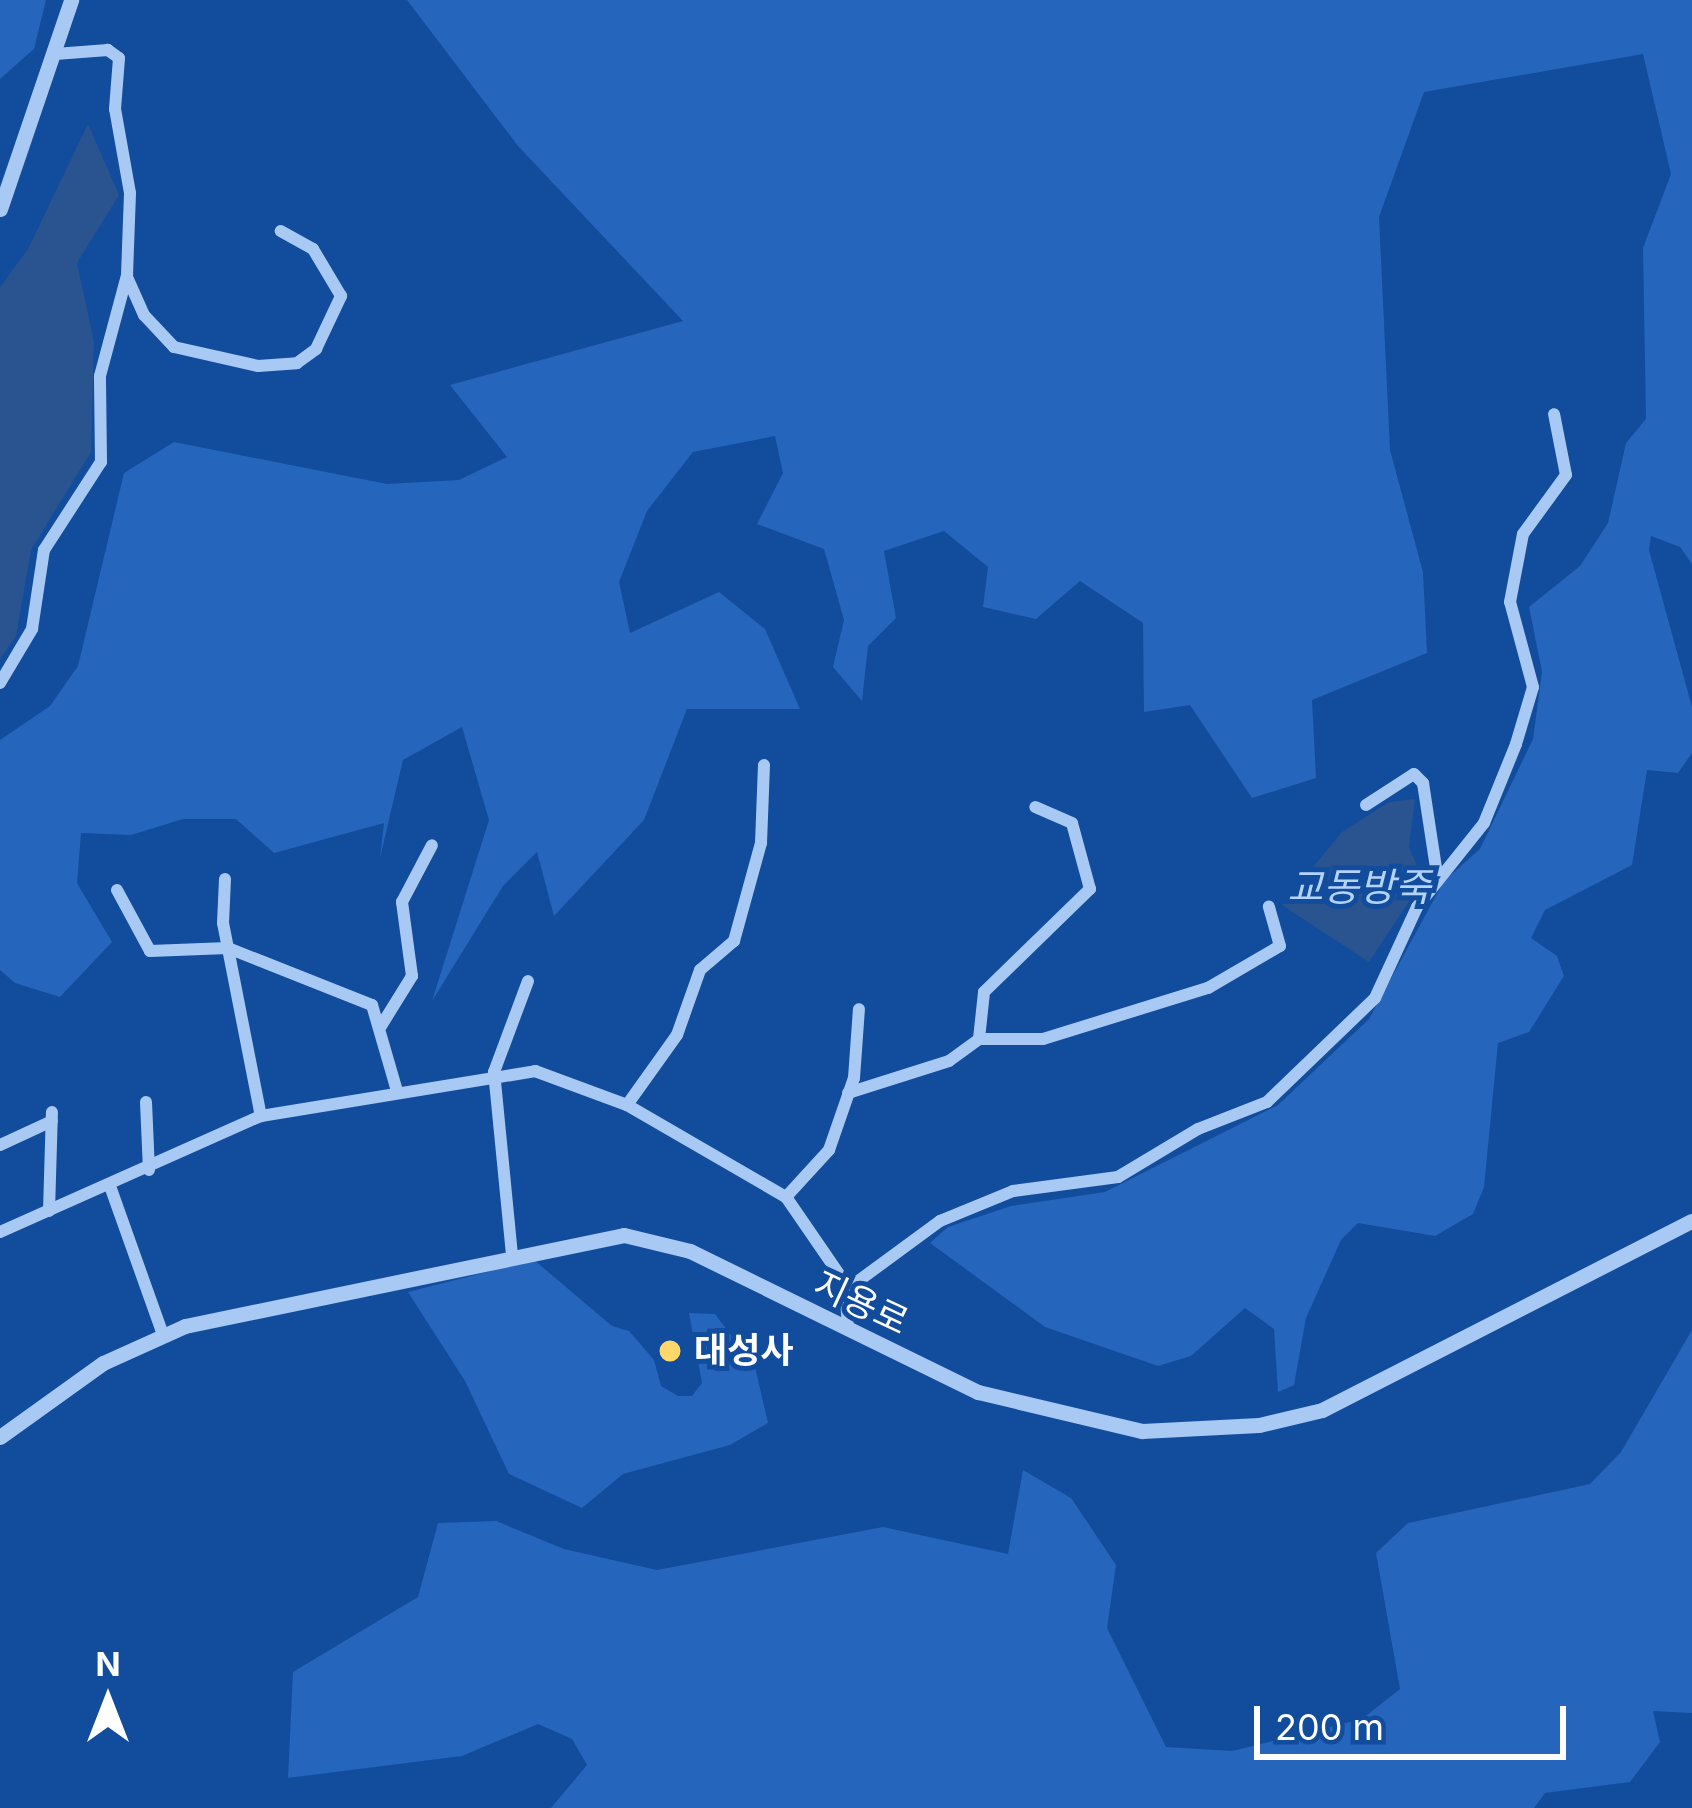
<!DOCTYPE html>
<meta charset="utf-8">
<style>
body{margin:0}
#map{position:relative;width:1692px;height:1808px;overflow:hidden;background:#124c9d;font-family:Inter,"Noto Sans KR",sans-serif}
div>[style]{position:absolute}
.green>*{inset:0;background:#2565bb}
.water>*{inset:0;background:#295490}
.minor>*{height:12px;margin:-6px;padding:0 6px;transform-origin:6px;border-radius:6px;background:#a8c9f4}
.tertiary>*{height:15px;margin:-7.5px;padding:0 7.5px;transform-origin:7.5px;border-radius:7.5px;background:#a8c9f4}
.dots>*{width:33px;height:33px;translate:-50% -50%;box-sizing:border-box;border:6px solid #124c9d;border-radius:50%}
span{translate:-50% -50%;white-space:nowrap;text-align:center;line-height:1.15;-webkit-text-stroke:10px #124c9d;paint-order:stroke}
.street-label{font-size:36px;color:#fff}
.poi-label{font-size:36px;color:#fff;font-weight:700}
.left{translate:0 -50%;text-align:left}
.water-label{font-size:39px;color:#b4d3fa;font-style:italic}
.north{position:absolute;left:48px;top:1640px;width:120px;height:120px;-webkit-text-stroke:9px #124c9d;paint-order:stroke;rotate:0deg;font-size:33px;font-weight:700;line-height:48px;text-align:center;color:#fff}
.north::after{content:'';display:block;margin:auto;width:42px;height:54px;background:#fff;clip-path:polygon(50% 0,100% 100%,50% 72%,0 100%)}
.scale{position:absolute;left:1254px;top:1706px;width:312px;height:54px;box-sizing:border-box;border:6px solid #fff;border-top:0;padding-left:15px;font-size:36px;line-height:42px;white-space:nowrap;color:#fff;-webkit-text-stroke:9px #124c9d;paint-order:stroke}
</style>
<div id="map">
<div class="green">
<div style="clip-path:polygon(0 0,46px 0,34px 49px,0 79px)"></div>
<div style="clip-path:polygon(407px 0,1692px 0,1692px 564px,1680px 547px,1651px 536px,1649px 550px,1692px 707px,1692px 753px,1678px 773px,1647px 770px,1632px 865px,1545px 910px,1531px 938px,1557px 956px,1564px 976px,1529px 1032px,1498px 1043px,1484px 1187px,1473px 1214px,1435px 1236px,1358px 1223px,1341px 1240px,1306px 1318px,1294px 1385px,1278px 1392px,1274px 1329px,1245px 1308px,1191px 1356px,1158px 1366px,1045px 1327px,930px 1243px,948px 1227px,1011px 1206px,1105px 1192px,1278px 1105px,1369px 1019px,1444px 881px,1480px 849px,1533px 739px,1542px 672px,1529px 607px,1580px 566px,1608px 523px,1626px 443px,1646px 419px,1643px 248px,1671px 174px,1643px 54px,1424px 92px,1379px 217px,1390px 450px,1423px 572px,1427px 653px,1312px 700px,1316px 778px,1252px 798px,1190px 705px,1144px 712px,1143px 623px,1080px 581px,1036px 619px,983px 607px,988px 567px,944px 531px,884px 551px,896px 618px,868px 646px,862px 701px,833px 667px,844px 620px,824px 549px,757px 524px,783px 473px,775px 436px,693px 452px,647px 511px,619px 582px,630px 633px,719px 592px,765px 629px,800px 709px,687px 709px,644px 820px,554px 916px,537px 852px,503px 886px,432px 1001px,489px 820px,462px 727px,403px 760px,380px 858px,384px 823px,274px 853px,236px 819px,183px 819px,131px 835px,81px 833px,77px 883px,112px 942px,60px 997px,15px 983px,0 970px,0 740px,50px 706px,78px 666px,124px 473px,174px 442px,387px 484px,459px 480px,507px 457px,450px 385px,683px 321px,518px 146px)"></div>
<div style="clip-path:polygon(534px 1260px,612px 1326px,629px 1331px,654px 1360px,661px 1386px,678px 1396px,692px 1396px,702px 1383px,689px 1313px,715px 1314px,755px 1367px,768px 1423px,730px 1445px,623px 1474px,582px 1508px,509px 1474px,465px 1381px,408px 1292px)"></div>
<div style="clip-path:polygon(1692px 1330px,1692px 1713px,1653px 1711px,1660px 1742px,1630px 1782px,1545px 1793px,1534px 1808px,551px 1808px,587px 1765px,572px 1739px,538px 1724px,462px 1756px,288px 1778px,293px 1672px,418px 1597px,438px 1523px,496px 1521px,564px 1549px,657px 1570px,883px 1527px,1008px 1554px,1023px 1470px,1071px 1498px,1116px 1565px,1107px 1628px,1166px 1747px,1232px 1751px,1362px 1719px,1400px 1689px,1376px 1553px,1408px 1523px,1590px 1484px,1621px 1452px)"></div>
</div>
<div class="water">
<div style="clip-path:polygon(88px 124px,119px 195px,77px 263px,94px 342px,91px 452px,31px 550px,16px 636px,0 659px,0 287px,28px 249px)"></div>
<div style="clip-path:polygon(1415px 799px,1409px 847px,1423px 880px,1369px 962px,1282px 905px,1342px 832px,1389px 802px)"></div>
</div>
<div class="minor">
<div style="left:127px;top:277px;width:42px;rotate:65.9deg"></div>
<div style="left:144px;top:315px;width:44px;rotate:46.8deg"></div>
<div style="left:174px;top:347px;width:86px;rotate:12.7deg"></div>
<div style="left:258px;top:366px;width:39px;rotate:-4deg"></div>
<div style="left:297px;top:363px;width:24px;rotate:-36deg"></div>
<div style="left:316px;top:349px;width:59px;rotate:-64.7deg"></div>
<div style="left:341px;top:296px;width:55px;rotate:-120.8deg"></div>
<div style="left:313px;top:249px;width:37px;rotate:-151deg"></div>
<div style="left:0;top:683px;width:63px;rotate:-59.3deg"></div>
<div style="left:32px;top:629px;width:80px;rotate:-81.4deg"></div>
<div style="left:44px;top:550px;width:105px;rotate:-57.1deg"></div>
<div style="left:101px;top:462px;width:86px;rotate:-90.7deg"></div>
<div style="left:100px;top:376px;width:105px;rotate:-75deg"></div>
<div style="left:127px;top:275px;width:82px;rotate:-87.9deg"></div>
<div style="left:130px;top:193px;width:85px;rotate:-100.1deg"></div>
<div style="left:115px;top:109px;width:51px;rotate:-85.5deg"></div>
<div style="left:119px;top:58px;width:14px;rotate:-144deg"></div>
<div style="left:108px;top:50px;width:53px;rotate:175.7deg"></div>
<div style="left:1366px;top:805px;width:57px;rotate:-32.9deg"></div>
<div style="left:1414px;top:774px;width:13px;rotate:45deg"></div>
<div style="left:1423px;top:783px;width:92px;rotate:81.3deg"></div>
<div style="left:225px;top:879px;width:44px;rotate:92.6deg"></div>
<div style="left:223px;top:923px;width:197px;rotate:78.9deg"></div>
<div style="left:117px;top:890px;width:69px;rotate:61.6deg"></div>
<div style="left:150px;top:951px;width:78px;rotate:-2.2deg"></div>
<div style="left:228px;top:948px;width:155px;rotate:21.6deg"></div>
<div style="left:372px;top:1005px;width:90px;rotate:73.8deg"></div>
<div style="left:381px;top:1026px;width:59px;rotate:-58.2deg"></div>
<div style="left:412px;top:976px;width:75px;rotate:-97.7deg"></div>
<div style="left:402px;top:902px;width:64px;rotate:-62.2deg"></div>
<div style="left:979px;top:1039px;width:47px;rotate:-83.9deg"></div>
<div style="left:984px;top:992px;width:148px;rotate:-44.2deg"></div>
<div style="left:1090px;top:889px;width:68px;rotate:-105.3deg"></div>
<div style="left:1072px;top:823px;width:40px;rotate:-156.6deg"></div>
<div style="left:848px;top:1093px;width:106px;rotate:-17.6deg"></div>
<div style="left:949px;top:1061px;width:37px;rotate:-36deg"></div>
<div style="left:979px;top:1039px;width:64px"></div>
<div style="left:1043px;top:1039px;width:173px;rotate:-17.2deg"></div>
<div style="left:1208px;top:988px;width:83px;rotate:-30.3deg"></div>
<div style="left:1280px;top:946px;width:41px;rotate:-105.8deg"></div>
<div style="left:146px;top:1102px;width:68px;rotate:87.5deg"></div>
<div style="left:627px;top:1105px;width:86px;rotate:-54.5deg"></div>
<div style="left:677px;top:1035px;width:69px;rotate:-70.5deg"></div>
<div style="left:700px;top:970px;width:45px;rotate:-40.5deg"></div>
<div style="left:734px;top:941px;width:102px;rotate:-74.6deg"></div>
<div style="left:761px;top:843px;width:78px;rotate:-87.8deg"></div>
<div style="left:0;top:1145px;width:57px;rotate:-24.8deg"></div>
<div style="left:110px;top:1186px;width:158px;rotate:70.4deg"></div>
<div style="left:786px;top:1197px;width:64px;rotate:-47.5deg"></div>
<div style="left:829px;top:1150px;width:76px;rotate:-70.9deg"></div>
<div style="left:854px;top:1078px;width:69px;rotate:-85.9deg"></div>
<div style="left:49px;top:1211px;width:99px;rotate:-88.3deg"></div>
<div style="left:0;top:1232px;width:286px;rotate:-24deg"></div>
<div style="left:261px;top:1116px;width:278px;rotate:-9.3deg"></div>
<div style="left:535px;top:1071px;width:98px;rotate:20.3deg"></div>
<div style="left:627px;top:1105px;width:184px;rotate:30.1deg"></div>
<div style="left:786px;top:1197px;width:104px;rotate:55.5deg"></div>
<div style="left:845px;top:1283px;width:47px;rotate:86.3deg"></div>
<div style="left:512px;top:1255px;width:184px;rotate:-95.6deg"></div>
<div style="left:494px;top:1072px;width:97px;rotate:-69.5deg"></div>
<div style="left:846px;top:1290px;width:117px;rotate:-36.3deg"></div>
<div style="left:940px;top:1221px;width:79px;rotate:-22.3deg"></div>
<div style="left:1013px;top:1191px;width:106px;rotate:-7.6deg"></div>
<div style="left:1118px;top:1177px;width:93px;rotate:-31deg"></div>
<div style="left:1198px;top:1129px;width:74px;rotate:-21.4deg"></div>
<div style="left:1267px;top:1102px;width:150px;rotate:-43.9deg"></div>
<div style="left:1375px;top:998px;width:100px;rotate:-65.2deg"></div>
<div style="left:1417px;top:907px;width:107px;rotate:-51.4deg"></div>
<div style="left:1484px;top:823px;width:85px;rotate:-67.9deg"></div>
<div style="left:1516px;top:744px;width:59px;rotate:-73.4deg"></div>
<div style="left:1533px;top:687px;width:88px;rotate:-105.1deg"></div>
<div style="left:1510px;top:602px;width:69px;rotate:-79.2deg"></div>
<div style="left:1523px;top:534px;width:73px;rotate:-53.9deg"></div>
<div style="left:1566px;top:475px;width:62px;rotate:-101.1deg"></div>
</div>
<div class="tertiary">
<div style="left:0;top:209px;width:221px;rotate:-71.2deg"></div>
<div style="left:0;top:1437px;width:127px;rotate:-35.7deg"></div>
<div style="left:103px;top:1363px;width:90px;rotate:-24.3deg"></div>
<div style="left:185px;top:1326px;width:448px;rotate:-11.7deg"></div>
<div style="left:624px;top:1235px;width:68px;rotate:13.6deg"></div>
<div style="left:690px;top:1251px;width:321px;rotate:26.1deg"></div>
<div style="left:978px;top:1392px;width:169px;rotate:13.4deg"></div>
<div style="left:1142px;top:1431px;width:117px;rotate:-2.9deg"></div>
<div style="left:1259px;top:1425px;width:65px;rotate:-13.4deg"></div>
<div style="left:1322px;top:1410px;width:415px;rotate:-27.1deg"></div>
</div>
<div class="dots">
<div style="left:670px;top:1351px;background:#ffd76b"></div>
</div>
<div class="street-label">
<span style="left:861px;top:1303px;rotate:25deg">지용로</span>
</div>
<div class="poi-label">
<span class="left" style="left:694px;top:1351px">대성사</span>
</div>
<div class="water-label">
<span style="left:1359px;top:887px">교동방죽</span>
</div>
<div class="north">N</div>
<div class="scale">200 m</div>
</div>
